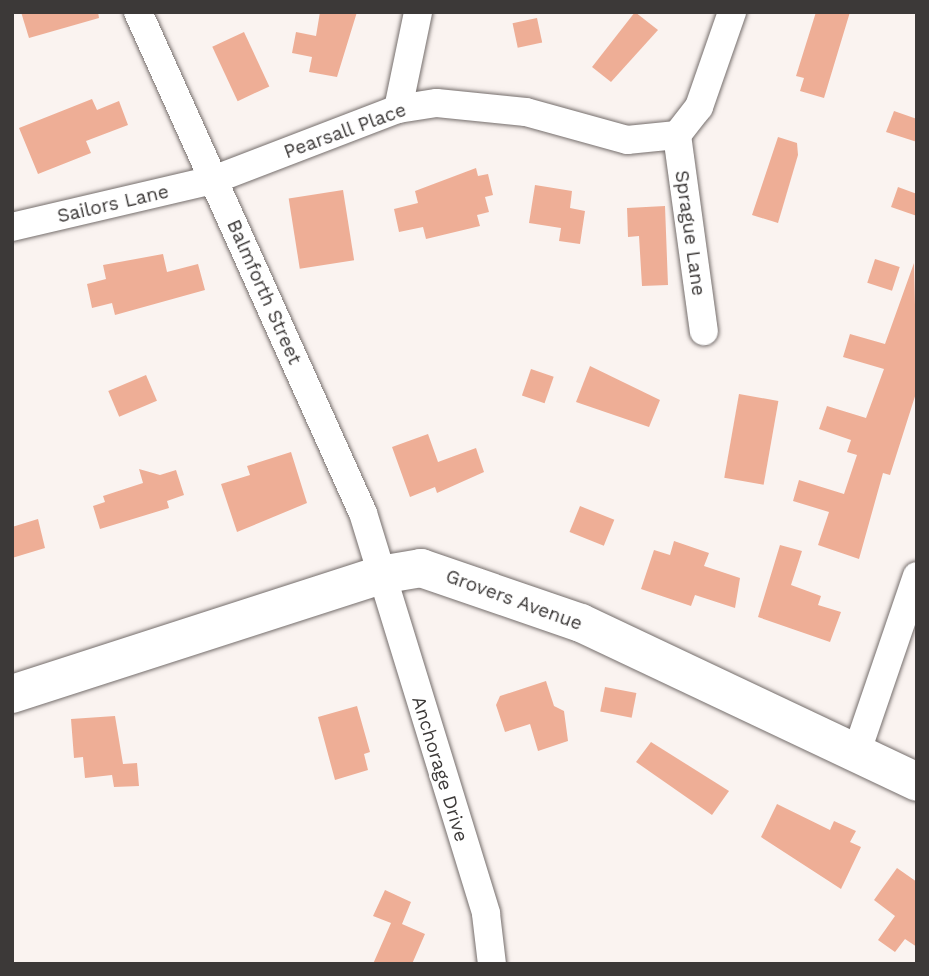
<!DOCTYPE html>
<style>
body{margin:0}
#map{position:relative;width:929px;height:976px;overflow:hidden;background:#faf3f0;font-family:"Work Sans",sans-serif}
div>[style]{position:absolute}
.building>*{inset:0;background:#eeae96;transform-origin:0 0}
.roads{filter:drop-shadow(0 0 2px #756e6c) drop-shadow(0 0 2px #756e6c)}
.street>*{height:28px;margin:-14px;padding:0 14px;transform-origin:14px;border-radius:14px;background:#fff}
.secondary>*{height:38px;margin:-19px;padding:0 19px;transform-origin:19px;border-radius:19px;background:#fff}
span{translate:-50% -50%;white-space:nowrap;text-align:center;line-height:1.15;-webkit-text-stroke:5px #fff;paint-order:stroke}
.street-label{font-size:19px;color:#3c3938}
.frame{position:absolute;inset:0;border:14px solid #3c3938;pointer-events:none}
</style>
<div id="map">
<div class="building">
<div style="clip-path:polygon(21px 12px,98px 12px,99px 18px,29px 38px)"></div>
<div style="clip-path:polygon(320px 12px,357px 12px,337px 77px,309px 72px,312px 57px,292px 53px,296px 32px,316px 36px)"></div>
<div style="clip-path:polygon(635px 12px,658px 30px,611px 82px,592px 67px)"></div>
<div style="clip-path:polygon(816px 12px,850px 12px,824px 98px,800px 91px,804px 78px,796px 76px)"></div>
<div style="left:537px;top:18px;width:25px;height:25px;rotate:78deg"></div>
<div style="left:244px;top:32px;width:60px;height:35px;rotate:65deg"></div>
<div style="clip-path:polygon(92px 99px,97px 110px,119px 101px,128px 125px,86px 141px,91px 153px,38px 174px,19px 128px)"></div>
<div style="clip-path:polygon(894px 111px,917px 119px,917px 142px,886px 132px)"></div>
<div style="clip-path:polygon(778px 137px,797px 143px,798px 155px,778px 223px,752px 215px)"></div>
<div style="clip-path:polygon(476px 168px,478px 176px,488px 174px,493px 195px,485px 197px,489px 212px,477px 215px,480px 226px,426px 239px,423px 227px,399px 232px,394px 209px,418px 203px,415px 191px)"></div>
<div style="clip-path:polygon(535px 185px,572px 191px,570px 208px,585px 211px,580px 244px,559px 241px,561px 228px,529px 223px)"></div>
<div style="clip-path:polygon(898px 187px,917px 194px,917px 216px,891px 207px)"></div>
<div style="left:343px;top:190px;width:71px;height:55px;rotate:81deg"></div>
<div style="clip-path:polygon(665px 206px,668px 285px,642px 286px,639px 236px,628px 237px,627px 208px)"></div>
<div style="clip-path:polygon(163px 254px,167px 272px,198px 264px,205px 290px,115px 315px,112px 303px,92px 308px,87px 284px,106px 279px,103px 265px)"></div>
<div style="left:875px;top:259px;width:26px;height:25px;rotate:18deg"></div>
<div style="clip-path:polygon(914px 263px,917px 390px,890px 475px,883px 473px,859px 559px,818px 545px,829px 512px,793px 501px,799px 480px,844px 494px,857px 455px,847px 452px,851px 440px,819px 429px,827px 406px,866px 418px,884px 369px,843px 357px,850px 334px,885px 344px)"></div>
<div style="clip-path:polygon(590px 366px,660px 400px,649px 427px,576px 402px)"></div>
<div style="left:531px;top:369px;width:24px;height:28px;rotate:19deg"></div>
<div style="left:146px;top:375px;width:28px;height:41px;rotate:67deg"></div>
<div style="left:739px;top:394px;width:40px;height:85px;rotate:10deg"></div>
<div style="clip-path:polygon(428px 434px,438px 462px,476px 448px,484px 472px,437px 493px,435px 487px,410px 497px,392px 447px)"></div>
<div style="clip-path:polygon(291px 452px,307px 503px,237px 532px,221px 484px,250px 475px,247px 466px)"></div>
<div style="clip-path:polygon(139px 469px,160px 475px,176px 470px,184px 495px,167px 501px,169px 508px,100px 529px,93px 506px,105px 502px,103px 496px,143px 483px)"></div>
<div style="left:580px;top:506px;width:37px;height:28px;rotate:22deg"></div>
<div style="clip-path:polygon(38px 519px,45px 548px,12px 558px,12px 527px)"></div>
<div style="clip-path:polygon(674px 541px,709px 553px,704px 566px,740px 578px,735px 608px,695px 595px,691px 606px,641px 589px,654px 550px,670px 555px)"></div>
<div style="clip-path:polygon(780px 545px,802px 551px,791px 585px,821px 596px,818px 605px,841px 612px,830px 642px,758px 617px)"></div>
<div style="clip-path:polygon(546px 681px,554px 706px,564px 711px,568px 741px,538px 751px,530px 724px,505px 732px,496px 705px,500px 696px)"></div>
<div style="left:605px;top:687px;width:32px;height:25px;rotate:11deg"></div>
<div style="clip-path:polygon(357px 706px,370px 752px,364px 754px,368px 770px,335px 780px,318px 717px)"></div>
<div style="clip-path:polygon(115px 716px,123px 764px,137px 763px,139px 786px,114px 787px,112px 775px,85px 778px,83px 757px,74px 758px,71px 719px)"></div>
<div style="clip-path:polygon(651px 742px,729px 791px,712px 815px,636px 762px)"></div>
<div style="clip-path:polygon(777px 804px,830px 830px,834px 821px,856px 831px,850px 842px,861px 847px,841px 889px,761px 837px)"></div>
<div style="clip-path:polygon(897px 868px,917px 882px,917px 947px,905px 939px,895px 952px,878px 940px,895px 916px,874px 900px)"></div>
<div style="clip-path:polygon(385px 890px,411px 902px,402px 924px,425px 934px,412px 964px,373px 964px,391px 923px,373px 916px)"></div>
</div>
<div class="roads">
<div class="street">
<div style="left:138px;top:12px;width:549px;rotate:65.82deg"></div>
<div style="left:363px;top:513px;width:419px;rotate:72.9deg"></div>
<div style="left:486px;top:914px;width:50px;rotate:83.2deg"></div>
<div style="left:398px;top:109px;width:99px;rotate:-78.3deg"></div>
<div style="left:677px;top:135px;width:198px;rotate:82.2deg"></div>
<div style="left:12px;top:227px;width:206px;rotate:-13.2deg"></div>
<div style="left:213px;top:180px;width:198px;rotate:-21deg"></div>
<div style="left:398px;top:109px;width:39px;rotate:-9deg"></div>
<div style="left:437px;top:103px;width:89px;rotate:5.8deg"></div>
<div style="left:526px;top:112px;width:105px;rotate:15.5deg"></div>
<div style="left:627px;top:140px;width:50px;rotate:-5.7deg"></div>
<div style="left:677px;top:135px;width:36px;rotate:-52deg"></div>
<div style="left:699px;top:107px;width:101px;rotate:-70.8deg"></div>
<div style="left:856px;top:754px;width:188px;rotate:-71.1deg"></div>
</div>
<div class="secondary">
<div style="left:12px;top:694px;width:387px;rotate:-17.9deg"></div>
<div style="left:380px;top:575px;width:42px;rotate:-9.7deg"></div>
<div style="left:421px;top:568px;width:169px;rotate:19deg"></div>
<div style="left:581px;top:623px;width:372px;rotate:25.3deg"></div>
</div>
</div>
<div class="street-label">
<span style="left:345px;top:131px;rotate:-20deg">Pearsall Place</span>
<span style="left:113px;top:204px;rotate:-13deg">Sailors Lane</span>
<span style="left:690px;top:233px;rotate:82deg">Sprague Lane</span>
<span style="left:264px;top:292px;rotate:66deg">Balmforth Street</span>
<span style="left:514px;top:600px;rotate:20deg">Grovers Avenue</span>
<span style="left:440px;top:769px;rotate:73deg">Anchorage Drive</span>
</div>
<div class="frame"></div>
</div>
